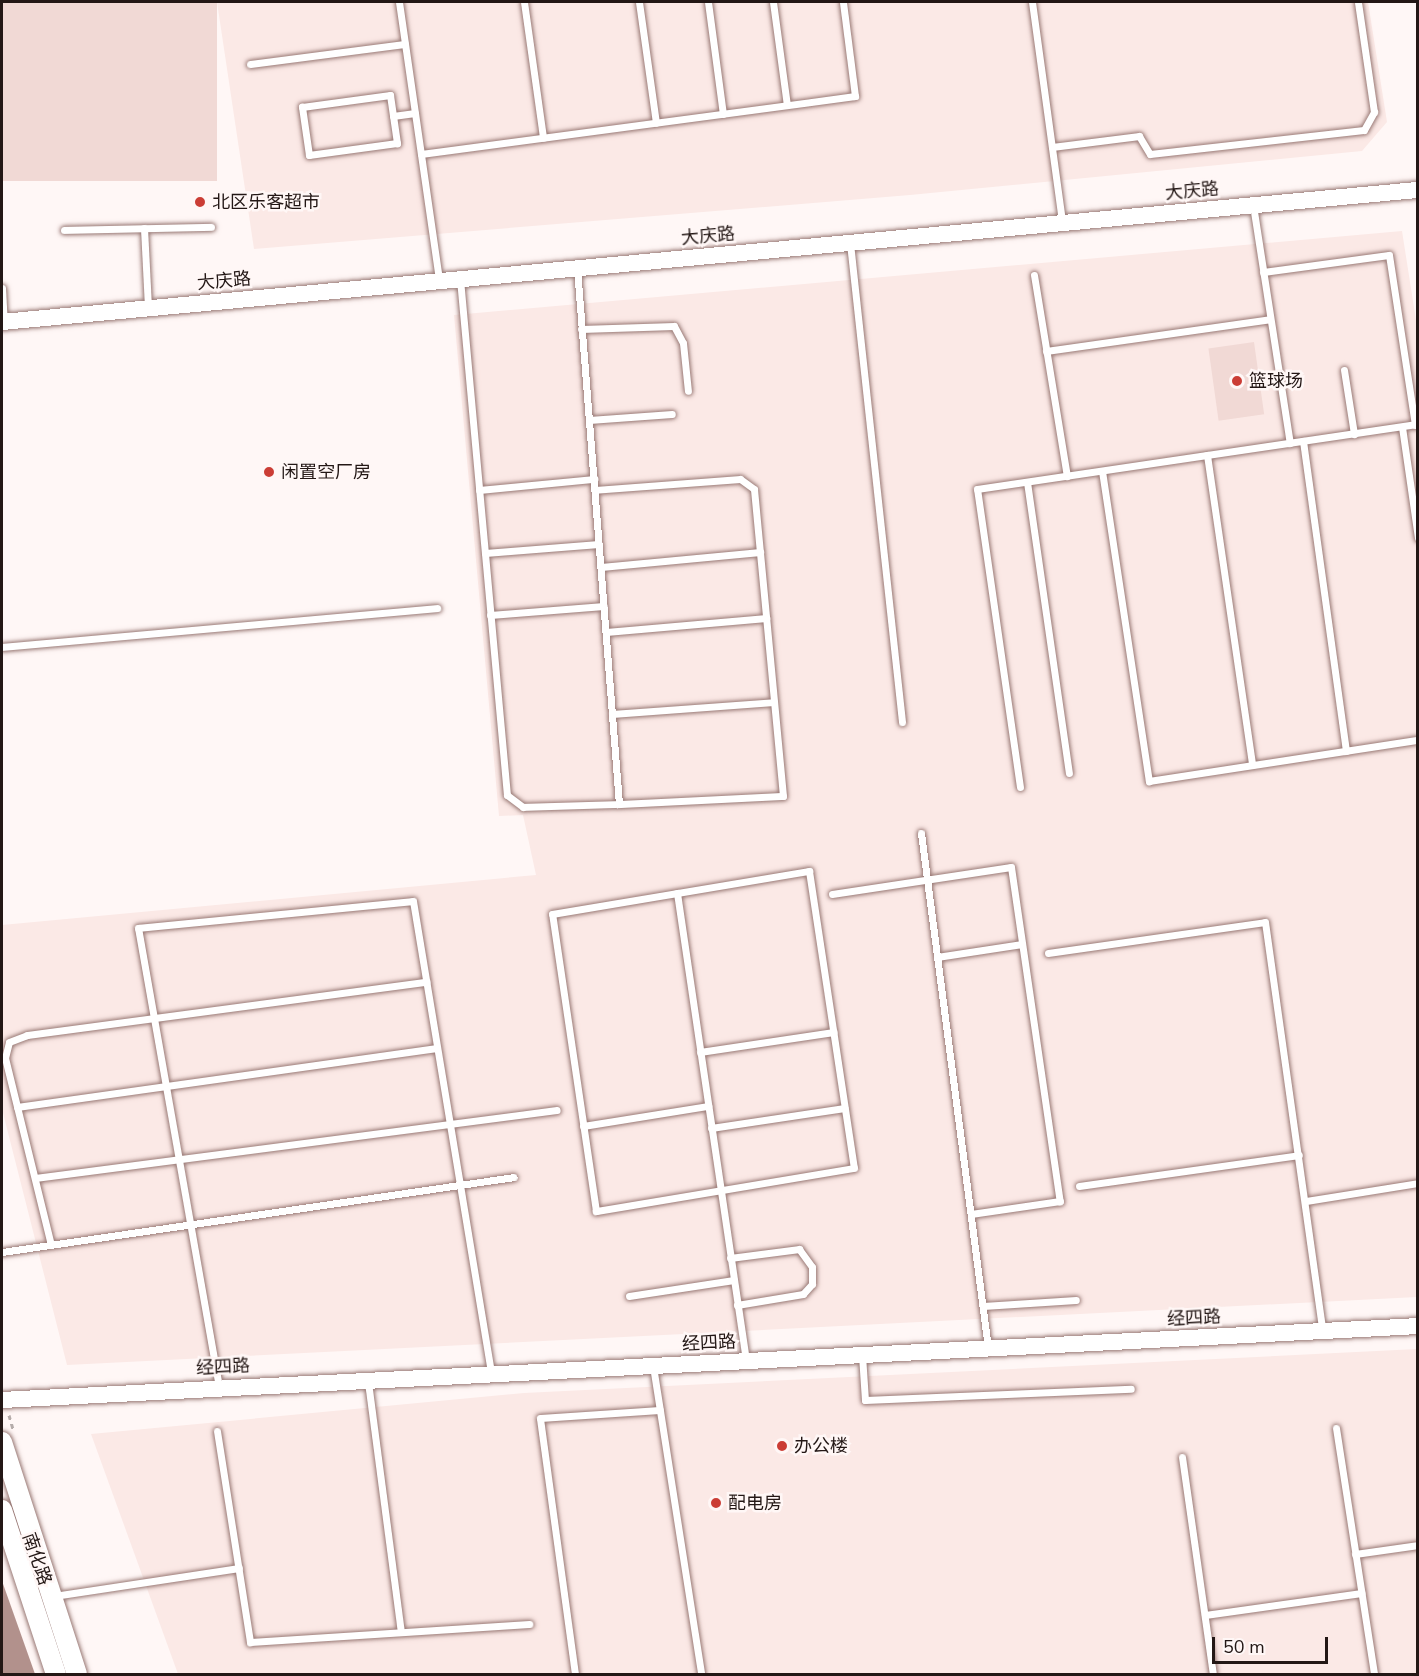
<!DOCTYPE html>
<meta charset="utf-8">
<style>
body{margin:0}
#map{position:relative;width:1419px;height:1676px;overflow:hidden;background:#fff7f6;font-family:"Nunito Sans","Noto Sans SC",sans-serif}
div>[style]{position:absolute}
.built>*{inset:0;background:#fbe9e6}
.green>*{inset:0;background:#f1d9d5;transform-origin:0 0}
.water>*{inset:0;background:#b2918c}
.path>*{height:3px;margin-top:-1.5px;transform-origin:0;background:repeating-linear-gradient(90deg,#b5acaa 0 4.5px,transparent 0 9px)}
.roads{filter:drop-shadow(0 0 2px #997975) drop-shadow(0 0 2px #997975)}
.service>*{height:7px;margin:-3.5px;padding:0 3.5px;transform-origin:3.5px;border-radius:3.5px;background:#fff}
.tertiary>*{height:16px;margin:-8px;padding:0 8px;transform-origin:8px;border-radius:8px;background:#fff}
.secondary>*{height:20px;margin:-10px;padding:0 10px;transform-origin:10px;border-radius:10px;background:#fff}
.dots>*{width:16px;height:16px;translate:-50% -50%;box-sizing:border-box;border:3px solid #fff7f6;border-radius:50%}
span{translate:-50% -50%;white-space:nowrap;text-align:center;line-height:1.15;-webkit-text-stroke:5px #fff7f6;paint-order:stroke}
.street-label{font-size:18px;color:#231715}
.poi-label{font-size:18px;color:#231715}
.left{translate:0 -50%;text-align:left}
.frame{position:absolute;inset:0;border:3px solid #231715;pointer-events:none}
.scale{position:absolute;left:1212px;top:1637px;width:116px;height:27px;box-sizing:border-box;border:3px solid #231715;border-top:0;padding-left:8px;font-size:18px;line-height:21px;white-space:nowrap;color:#231715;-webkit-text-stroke:4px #fff7f6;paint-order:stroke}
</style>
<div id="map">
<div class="built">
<div style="clip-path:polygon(217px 2px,1368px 2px,1387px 122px,1362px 151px,910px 195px,254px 249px)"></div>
<div style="clip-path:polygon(1402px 231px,1418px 333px,1417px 1297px,67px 1365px,2px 1109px,2px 925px,536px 875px,523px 815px,499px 816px,454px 315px)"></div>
<div style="clip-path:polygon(1417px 1349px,1417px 1674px,178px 1674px,91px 1434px,524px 1393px)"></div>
</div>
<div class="green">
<div style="left:2px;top:2px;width:215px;height:179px"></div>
<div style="left:1254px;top:342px;width:73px;height:46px;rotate:82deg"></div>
</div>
<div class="water">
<div style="clip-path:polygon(2px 1581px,35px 1674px,2px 1674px)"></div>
</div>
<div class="path">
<div style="left:9px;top:1415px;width:15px;rotate:74deg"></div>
</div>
<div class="roads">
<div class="service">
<div style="left:399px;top:2px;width:282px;rotate:81.8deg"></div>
<div style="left:524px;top:2px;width:137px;rotate:82deg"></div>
<div style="left:639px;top:2px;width:122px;rotate:82deg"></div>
<div style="left:708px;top:2px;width:113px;rotate:82.4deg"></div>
<div style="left:773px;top:2px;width:104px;rotate:82.3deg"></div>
<div style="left:1032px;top:2px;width:222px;rotate:82.2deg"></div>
<div style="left:250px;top:64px;width:156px;rotate:-7.4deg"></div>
<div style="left:390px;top:95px;width:49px;rotate:81.7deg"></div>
<div style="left:397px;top:143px;width:89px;rotate:172.2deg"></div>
<div style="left:309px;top:155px;width:49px;rotate:-98.3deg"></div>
<div style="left:302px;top:107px;width:89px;rotate:-7.8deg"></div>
<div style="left:393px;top:116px;width:22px;rotate:-8deg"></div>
<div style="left:1052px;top:147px;width:88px;rotate:-7.2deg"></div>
<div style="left:1139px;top:136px;width:21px;rotate:59deg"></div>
<div style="left:1150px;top:154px;width:215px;rotate:-6.4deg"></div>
<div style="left:1364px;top:130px;width:21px;rotate:-61deg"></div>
<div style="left:1374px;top:112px;width:111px;rotate:-98.3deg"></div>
<div style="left:421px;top:154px;width:438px;rotate:-7.6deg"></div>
<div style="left:855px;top:96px;width:95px;rotate:-97.3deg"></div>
<div style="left:1253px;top:205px;width:241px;rotate:81.2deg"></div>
<div style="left:144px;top:228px;width:80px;rotate:87.1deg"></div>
<div style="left:64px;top:230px;width:147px;rotate:-1.2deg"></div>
<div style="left:850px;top:243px;width:482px;rotate:83.8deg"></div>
<div style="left:577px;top:268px;width:538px;rotate:85.52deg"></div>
<div style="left:619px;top:804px;width:164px;rotate:-2.8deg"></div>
<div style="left:783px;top:796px;width:308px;rotate:-95.4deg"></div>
<div style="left:754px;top:489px;width:17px;rotate:-144deg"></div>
<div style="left:740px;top:479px;width:145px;rotate:175.7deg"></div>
<div style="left:1263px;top:272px;width:127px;rotate:-7.7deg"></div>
<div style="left:1389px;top:255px;width:172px;rotate:81.3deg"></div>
<div style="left:1034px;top:275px;width:204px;rotate:80.7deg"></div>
<div style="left:460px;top:279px;width:518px;rotate:84.8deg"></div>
<div style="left:507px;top:795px;width:20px;rotate:37deg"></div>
<div style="left:523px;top:807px;width:96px;rotate:-1.8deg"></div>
<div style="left:2px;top:288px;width:33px;rotate:87deg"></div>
<div style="left:581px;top:329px;width:93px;rotate:-1.8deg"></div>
<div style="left:674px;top:326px;width:19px;rotate:62deg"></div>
<div style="left:683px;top:343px;width:48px;rotate:84.1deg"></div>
<div style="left:1046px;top:351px;width:226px;rotate:-8.1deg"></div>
<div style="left:1344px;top:370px;width:65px;rotate:81.1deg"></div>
<div style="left:589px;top:420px;width:83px;rotate:-4.1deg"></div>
<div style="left:1402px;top:427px;width:112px;rotate:81.8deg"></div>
<div style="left:1303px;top:441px;width:313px;rotate:82.1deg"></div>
<div style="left:1207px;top:455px;width:313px;rotate:81.7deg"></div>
<div style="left:1102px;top:471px;width:314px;rotate:81.4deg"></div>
<div style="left:1149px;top:781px;width:272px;rotate:-8.7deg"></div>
<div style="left:1027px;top:482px;width:294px;rotate:81.8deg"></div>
<div style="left:479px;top:490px;width:116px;rotate:-5.5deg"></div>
<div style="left:485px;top:553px;width:114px;rotate:-4.5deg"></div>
<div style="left:601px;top:567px;width:160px;rotate:-5.4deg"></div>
<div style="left:490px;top:615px;width:114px;rotate:-4.5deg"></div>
<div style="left:606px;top:632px;width:161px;rotate:-5deg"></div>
<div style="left:2px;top:647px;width:437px;rotate:-5.1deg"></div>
<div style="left:612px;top:714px;width:162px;rotate:-4.2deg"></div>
<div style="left:1020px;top:787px;width:301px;rotate:-98.2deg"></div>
<div style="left:977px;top:489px;width:446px;rotate:-8.4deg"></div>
<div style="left:921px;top:833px;width:519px;rotate:82.59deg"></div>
<div style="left:809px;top:871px;width:300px;rotate:81.4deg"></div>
<div style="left:854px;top:1168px;width:262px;rotate:170.5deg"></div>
<div style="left:596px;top:1211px;width:300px;rotate:-98.4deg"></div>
<div style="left:552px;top:914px;width:261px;rotate:-9.5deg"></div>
<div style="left:677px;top:893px;width:473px;rotate:81.6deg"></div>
<div style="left:832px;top:894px;width:181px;rotate:-8.6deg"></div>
<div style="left:1011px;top:867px;width:338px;rotate:81.7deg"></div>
<div style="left:1060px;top:1201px;width:90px;rotate:171.7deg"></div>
<div style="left:1048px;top:953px;width:219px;rotate:-8.1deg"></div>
<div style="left:1265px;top:922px;width:411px;rotate:82deg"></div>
<div style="left:937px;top:957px;width:86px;rotate:-8.7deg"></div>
<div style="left:700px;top:1052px;width:135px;rotate:-8.5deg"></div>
<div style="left:17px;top:1107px;width:424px;rotate:-8deg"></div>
<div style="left:583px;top:1126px;width:127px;rotate:-9.1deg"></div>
<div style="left:711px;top:1128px;width:135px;rotate:-8.5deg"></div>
<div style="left:35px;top:1178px;width:526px;rotate:-7.42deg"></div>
<div style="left:1079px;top:1186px;width:222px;rotate:-8deg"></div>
<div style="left:1306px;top:1201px;width:113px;rotate:-9.1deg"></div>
<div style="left:51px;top:1245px;width:193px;rotate:-103.8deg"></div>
<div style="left:5px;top:1058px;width:16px;rotate:-76deg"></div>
<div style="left:9px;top:1042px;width:19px;rotate:-21deg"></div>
<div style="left:27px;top:1035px;width:403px;rotate:-7.6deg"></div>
<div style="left:2px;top:1252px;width:517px;rotate:-8.33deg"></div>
<div style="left:730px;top:1258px;width:70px;rotate:-7.4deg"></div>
<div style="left:799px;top:1249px;width:22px;rotate:54deg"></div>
<div style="left:812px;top:1267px;width:17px;rotate:90deg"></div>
<div style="left:812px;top:1284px;width:13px;rotate:132deg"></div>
<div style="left:803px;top:1294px;width:67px;rotate:170.5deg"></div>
<div style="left:629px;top:1296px;width:106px;rotate:-8.7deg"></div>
<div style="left:983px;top:1306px;width:93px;rotate:-3.7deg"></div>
<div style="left:862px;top:1355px;width:45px;rotate:86.2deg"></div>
<div style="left:865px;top:1400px;width:266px;rotate:-2.4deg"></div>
<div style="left:653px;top:1366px;width:312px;rotate:81.1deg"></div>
<div style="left:368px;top:1382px;width:252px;rotate:82.5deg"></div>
<div style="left:219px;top:1387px;width:466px;rotate:-100deg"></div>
<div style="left:138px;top:928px;width:276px;rotate:-5.6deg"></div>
<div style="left:413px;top:901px;width:478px;rotate:80.6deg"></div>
<div style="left:1336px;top:1428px;width:249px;rotate:81.2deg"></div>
<div style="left:217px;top:1431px;width:214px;rotate:81.1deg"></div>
<div style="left:250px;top:1642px;width:280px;rotate:-3.7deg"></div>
<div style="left:1182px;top:1457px;width:219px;rotate:81.9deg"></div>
<div style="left:1355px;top:1554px;width:64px;rotate:-8.1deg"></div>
<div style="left:54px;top:1596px;width:187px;rotate:-8.6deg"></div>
<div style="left:1205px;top:1615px;width:158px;rotate:-8deg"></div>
<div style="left:575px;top:1674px;width:258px;rotate:-97.8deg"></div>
<div style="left:540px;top:1418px;width:120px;rotate:-3.8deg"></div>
</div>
<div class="tertiary">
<div style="left:2px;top:322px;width:1422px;rotate:-5.33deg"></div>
<div style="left:2px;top:1400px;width:1418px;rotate:-2.99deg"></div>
</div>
<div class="secondary">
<div style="left:2px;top:1442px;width:244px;rotate:72.1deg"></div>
<div style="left:2px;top:1510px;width:173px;rotate:71.8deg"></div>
</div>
</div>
<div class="dots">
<div style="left:200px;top:202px;background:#cb3d35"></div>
<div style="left:1237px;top:381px;background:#cb3d35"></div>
<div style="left:269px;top:472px;background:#cb3d35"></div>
<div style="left:782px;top:1446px;background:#cb3d35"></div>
<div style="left:716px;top:1503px;background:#cb3d35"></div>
</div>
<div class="street-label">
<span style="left:1192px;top:191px;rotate:-5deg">大庆路</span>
<span style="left:708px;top:236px;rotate:-5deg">大庆路</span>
<span style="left:224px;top:281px;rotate:-5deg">大庆路</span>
<span style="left:1194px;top:1318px;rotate:-3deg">经四路</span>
<span style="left:709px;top:1343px;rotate:-3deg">经四路</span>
<span style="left:223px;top:1367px;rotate:-3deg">经四路</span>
<span style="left:37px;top:1559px;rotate:71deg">南化路</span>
</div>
<div class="poi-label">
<span class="left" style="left:212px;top:202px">北区乐客超市</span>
<span class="left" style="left:1249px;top:381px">篮球场</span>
<span class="left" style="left:281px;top:472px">闲置空厂房</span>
<span class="left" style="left:794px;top:1446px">办公楼</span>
<span class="left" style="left:728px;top:1503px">配电房</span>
</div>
<div class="frame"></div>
<div class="scale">50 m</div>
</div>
